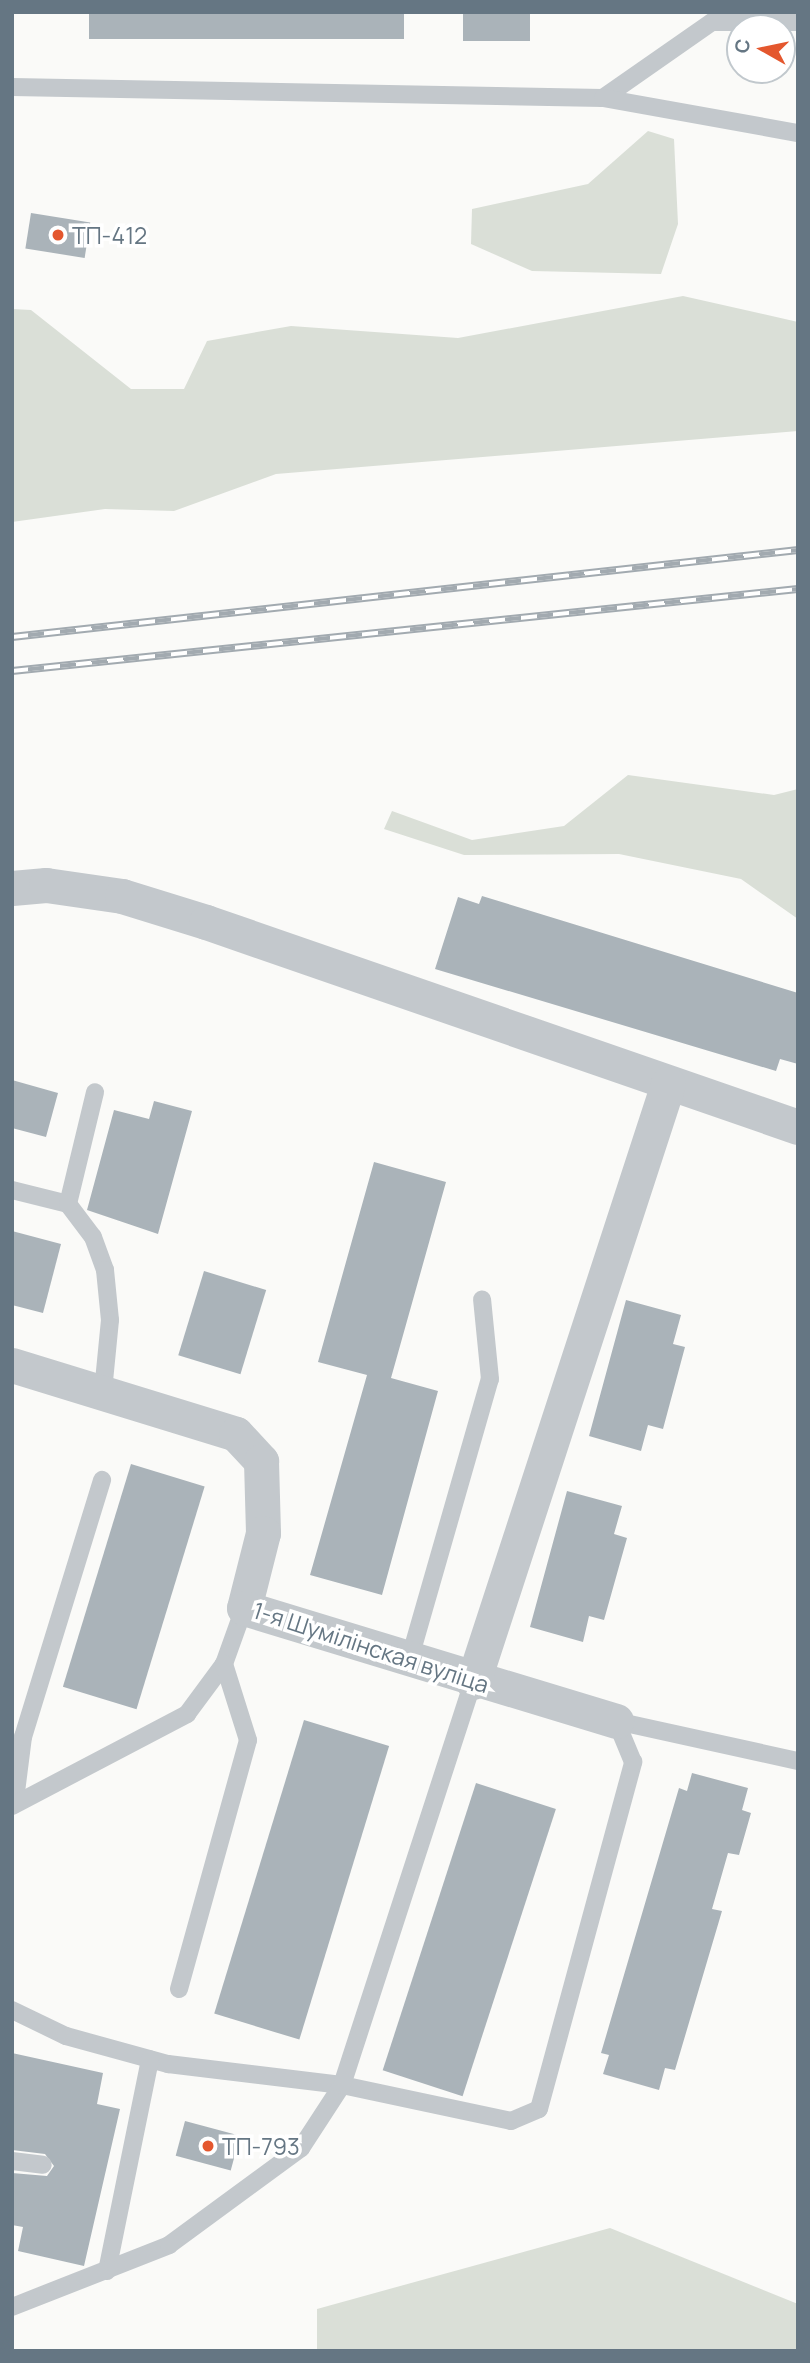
<!DOCTYPE html>
<meta charset="utf-8">
<style>
body{margin:0}
#map{position:relative;width:810px;height:2363px;overflow:hidden;background:#fafaf8;font-family:Manrope,sans-serif}
div>[style]{position:absolute}
.green>*{inset:0;background:#dadfd7}
.building>*{inset:0;background:#aab3b9;transform-origin:0 0}
.lane>*{height:18px;margin:-9px;padding:0 9px;transform-origin:9px;border-radius:9px;background:#c3c8cc}
.street>*{height:35px;margin:-17.5px;padding:0 17.5px;transform-origin:17.5px;border-radius:17.5px;background:#c3c8cc}
.rail>*{height:8px;margin-top:-4px;transform-origin:0;background:repeating-linear-gradient(90deg,#fff 0 16px,#a2aab0 0 32px);box-sizing:border-box;border-block:2px solid #a2aab0}
.dots>*{width:19px;height:19px;translate:-50% -50%;box-sizing:border-box;border:4px solid #fff;border-radius:50%}
span{translate:-50% -50%;white-space:nowrap;text-align:center;line-height:1.15;-webkit-text-stroke:7px #fff;paint-order:stroke}
.poi-label{font-size:23px;color:#657683}
.left{translate:0 -50%;text-align:left}
.street-label{font-size:23px;color:#657683}
.frame{position:absolute;inset:0;border:14px solid #657683;pointer-events:none}
.north{position:absolute;left:726px;top:14px;width:70px;height:70px;box-sizing:border-box;background:#fff;border:2px solid #c1c8cd;border-radius:50%;rotate:279deg;font-size:19px;font-weight:700;line-height:28px;text-align:center;color:#657683}
.north::after{content:'';display:block;margin:auto;width:24px;height:32px;background:#e4572e;clip-path:polygon(50% 0,100% 100%,50% 72%,0 100%)}
</style>
<div id="map">
<div class="green">
<div style="clip-path:polygon(648px 131px,674px 139px,678px 224px,661px 274px,532px 271px,471px 244px,472px 209px,588px 184px)"></div>
<div style="clip-path:polygon(683px 296px,798px 322px,798px 431px,276px 474px,174px 511px,105px 509px,12px 522px,12px 309px,31px 310px,131px 389px,184px 389px,207px 341px,291px 326px,458px 338px)"></div>
<div style="clip-path:polygon(628px 775px,774px 795px,798px 789px,798px 919px,741px 879px,619px 854px,464px 855px,384px 829px,392px 811px,472px 840px,564px 826px)"></div>
<div style="clip-path:polygon(610px 2228px,798px 2304px,798px 2351px,317px 2351px,317px 2309px)"></div>
</div>
<div class="building">
<div style="left:89px;top:12px;width:315px;height:27px"></div>
<div style="left:463px;top:12px;width:67px;height:29px"></div>
<div style="left:31px;top:213px;width:60px;height:36px;rotate:9deg"></div>
<div style="clip-path:polygon(482px 896px,798px 993px,798px 1064px,780px 1059px,776px 1071px,435px 969px,458px 897px,479px 904px)"></div>
<div style="clip-path:polygon(12px 1080px,58px 1093px,46px 1137px,12px 1128px)"></div>
<div style="clip-path:polygon(154px 1101px,192px 1111px,158px 1234px,87px 1210px,114px 1110px,149px 1119px)"></div>
<div style="clip-path:polygon(374px 1162px,446px 1182px,391px 1378px,438px 1391px,382px 1595px,310px 1575px,367px 1375px,318px 1362px)"></div>
<div style="clip-path:polygon(12px 1231px,61px 1244px,43px 1313px,12px 1305px)"></div>
<div style="left:204px;top:1271px;width:65px;height:88px;rotate:17deg"></div>
<div style="clip-path:polygon(626px 1300px,681px 1315px,673px 1344px,685px 1347px,663px 1429px,648px 1425px,641px 1451px,589px 1436px)"></div>
<div style="left:131px;top:1464px;width:77px;height:233px;rotate:17deg"></div>
<div style="clip-path:polygon(567px 1491px,622px 1506px,614px 1534px,627px 1538px,604px 1620px,589px 1616px,583px 1642px,530px 1627px)"></div>
<div style="left:304px;top:1720px;width:89px;height:307px;rotate:17deg"></div>
<div style="clip-path:polygon(692px 1773px,748px 1788px,742px 1810px,751px 1813px,739px 1855px,728px 1853px,712px 1909px,722px 1911px,675px 2070px,665px 2068px,659px 2090px,603px 2074px,609px 2055px,601px 2053px,679px 1788px,687px 1791px)"></div>
<div style="left:476px;top:1783px;width:84px;height:302px;rotate:18deg"></div>
<div style="clip-path:polygon(12px 2053px,103px 2073px,97px 2104px,120px 2109px,84px 2266px,18px 2251px,23px 2227px,12px 2225px,12px 2173px,47px 2176px,54px 2166px,45px 2154px,12px 2150px)"></div>
<div style="left:185px;top:2121px;width:57px;height:36px;rotate:15deg"></div>
</div>
<div class="lane">
<div style="left:12px;top:87px;width:591px;rotate:1.07deg"></div>
<div style="left:603px;top:98px;width:133px;rotate:-34.9deg"></div>
<div style="left:712px;top:22px;width:86px"></div>
<div style="left:603px;top:98px;width:198px;rotate:10.2deg"></div>
<div style="left:12px;top:1190px;width:58px;rotate:14deg"></div>
<div style="left:68px;top:1204px;width:41px;rotate:52.9deg"></div>
<div style="left:93px;top:1237px;width:35px;rotate:70deg"></div>
<div style="left:105px;top:1270px;width:50px;rotate:84.3deg"></div>
<div style="left:110px;top:1320px;width:71px;rotate:95.6deg"></div>
<div style="left:68px;top:1204px;width:115px;rotate:-76.4deg"></div>
<div style="left:409px;top:1661px;width:293px;rotate:-74deg"></div>
<div style="left:490px;top:1379px;width:80px;rotate:-95.7deg"></div>
<div style="left:616px;top:1721px;width:186px;rotate:12.4deg"></div>
<div style="left:15px;top:1800px;width:64px;rotate:-82.8deg"></div>
<div style="left:23px;top:1737px;width:269px;rotate:-72.9deg"></div>
<div style="left:12px;top:1806px;width:198px;rotate:-27.7deg"></div>
<div style="left:187px;top:1714px;width:62px;rotate:-53.5deg"></div>
<div style="left:224px;top:1664px;width:59px;rotate:-70.3deg"></div>
<div style="left:179px;top:1989px;width:258px;rotate:-74.5deg"></div>
<div style="left:248px;top:1740px;width:80px;rotate:-107.5deg"></div>
<div style="left:12px;top:2010px;width:60px;rotate:25.7deg"></div>
<div style="left:66px;top:2036px;width:106px;rotate:15.4deg"></div>
<div style="left:168px;top:2064px;width:175px;rotate:6.9deg"></div>
<div style="left:342px;top:2085px;width:173px;rotate:12deg"></div>
<div style="left:511px;top:2121px;width:30px;rotate:-23deg"></div>
<div style="left:539px;top:2109px;width:360px;rotate:-74.8deg"></div>
<div style="left:633px;top:1762px;width:44px;rotate:-112.5deg"></div>
<div style="left:12px;top:2161px;width:31px;rotate:7deg"></div>
<div style="left:107px;top:2271px;width:216px;rotate:-78.5deg"></div>
<div style="left:12px;top:2307px;width:169px;rotate:-21.5deg"></div>
<div style="left:169px;top:2245px;width:164px;rotate:-36.3deg"></div>
<div style="left:301px;top:2148px;width:75px;rotate:-56.9deg"></div>
<div style="left:342px;top:2085px;width:424px;rotate:-72deg"></div>
</div>
<div class="street">
<div style="left:12px;top:888px;width:34px;rotate:-5deg"></div>
<div style="left:46px;top:885px;width:77px;rotate:8.2deg"></div>
<div style="left:122px;top:896px;width:88px;rotate:17.2deg"></div>
<div style="left:206px;top:922px;width:626px;rotate:19.1deg"></div>
<div style="left:12px;top:1365px;width:234px;rotate:17.1deg"></div>
<div style="left:236px;top:1434px;width:37px;rotate:47deg"></div>
<div style="left:261px;top:1461px;width:72px;rotate:88.4deg"></div>
<div style="left:263px;top:1533px;width:77px;rotate:104.2deg"></div>
<div style="left:244px;top:1608px;width:389px;rotate:16.9deg"></div>
<div style="left:473px;top:1682px;width:629px;rotate:-71.94deg"></div>
</div>
<div class="rail">
<div style="left:12px;top:637px;width:791px;rotate:-6.32deg"></div>
<div style="left:12px;top:671px;width:790px;rotate:-5.96deg"></div>
</div>
<div class="dots">
<div style="left:58px;top:235px;background:#e4572e"></div>
<div style="left:208px;top:2146px;background:#e4572e"></div>
</div>
<div class="poi-label">
<span class="left" style="left:72px;top:235px">ТП-412</span>
<span class="left" style="left:222px;top:2146px">ТП-793</span>
</div>
<div class="street-label">
<span style="left:371px;top:1647px;rotate:18deg">1-я Шумілінская вуліца</span>
</div>
<div class="frame"></div>
<div class="north">С</div>
</div>
